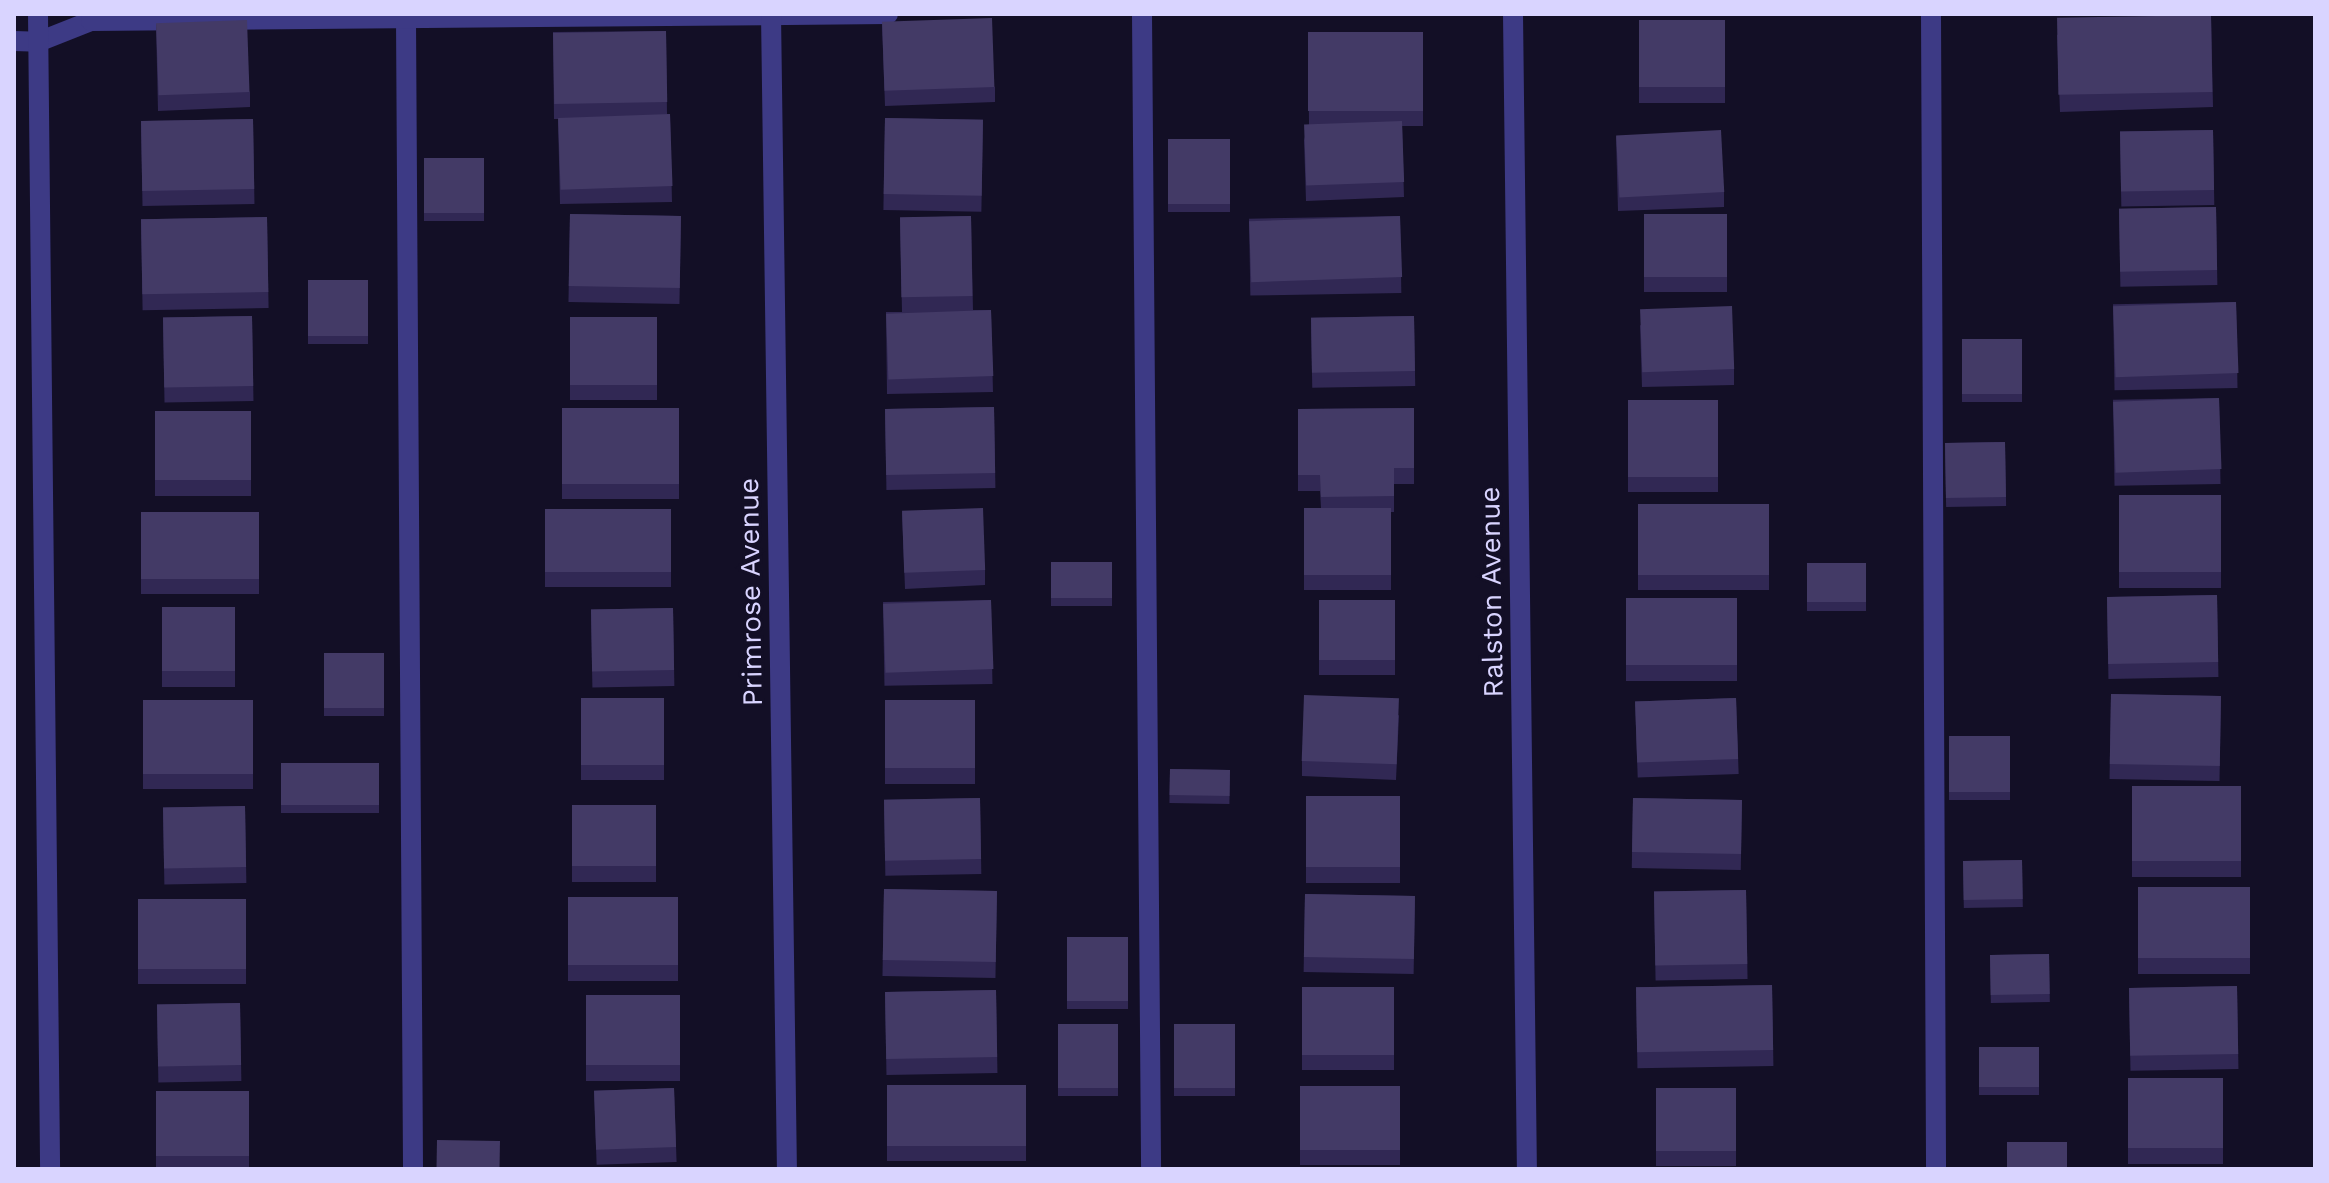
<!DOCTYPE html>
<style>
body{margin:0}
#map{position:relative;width:2329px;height:1183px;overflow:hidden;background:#130f26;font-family:"Work Sans",sans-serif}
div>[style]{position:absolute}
.service>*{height:20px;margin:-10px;padding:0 10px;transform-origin:10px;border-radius:10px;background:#3d3a85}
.minor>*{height:20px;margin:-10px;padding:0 10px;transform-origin:10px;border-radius:10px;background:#3d3a85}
.wall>*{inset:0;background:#312854;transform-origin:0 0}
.building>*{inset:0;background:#433a66;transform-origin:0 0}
span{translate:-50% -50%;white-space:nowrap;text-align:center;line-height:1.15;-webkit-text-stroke:6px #130f26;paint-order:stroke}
.street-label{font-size:28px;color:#d9d4ff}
.frame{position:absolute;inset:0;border:16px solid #d9d4ff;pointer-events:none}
</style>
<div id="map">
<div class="service">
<div style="left:1142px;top:14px;width:1155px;rotate:89.55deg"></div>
<div style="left:1931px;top:14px;width:1155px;rotate:89.75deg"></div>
<div style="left:406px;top:19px;width:1150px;rotate:89.65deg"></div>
<div style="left:14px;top:41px;width:24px;rotate:2deg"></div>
<div style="left:38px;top:42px;width:57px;rotate:-21.6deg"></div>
<div style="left:91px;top:21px;width:797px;rotate:-0.5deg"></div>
</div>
<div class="minor">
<div style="left:38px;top:14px;width:1155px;rotate:89.4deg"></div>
<div style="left:771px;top:14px;width:1155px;rotate:89.21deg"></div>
<div style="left:1513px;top:14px;width:1155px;rotate:89.31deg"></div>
</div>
<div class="wall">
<div style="clip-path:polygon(2211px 15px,2213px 107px,2060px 112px,2057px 35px)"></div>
<div style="left:1639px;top:20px;width:86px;height:83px"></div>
<div style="clip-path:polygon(156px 24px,250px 92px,250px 107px,158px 111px)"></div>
<div style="clip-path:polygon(882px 24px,995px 87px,995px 102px,885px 106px)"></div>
<div style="clip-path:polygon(666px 31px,667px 114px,670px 114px,672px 202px,560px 204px,558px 119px,554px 119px,553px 32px)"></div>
<div style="clip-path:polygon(1308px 32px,1423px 32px,1423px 126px,1402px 126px,1404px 197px,1306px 201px,1304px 140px,1309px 124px)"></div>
<div style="left:885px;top:118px;width:98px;height:92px;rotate:1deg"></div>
<div style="left:253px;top:119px;width:85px;height:112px;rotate:89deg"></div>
<div style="left:2213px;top:130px;width:75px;height:93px;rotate:89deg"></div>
<div style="clip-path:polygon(1616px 136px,1724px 192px,1724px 207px,1618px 211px)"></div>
<div style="left:1230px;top:139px;width:73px;height:62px;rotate:90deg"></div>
<div style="left:424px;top:158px;width:60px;height:63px"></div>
<div style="left:2216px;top:207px;width:78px;height:97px;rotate:89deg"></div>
<div style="left:570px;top:214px;width:111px;height:88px;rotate:1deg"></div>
<div style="left:1644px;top:214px;width:83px;height:78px"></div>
<div style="clip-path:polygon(971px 216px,973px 310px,991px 310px,993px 392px,887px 394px,886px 312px,902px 312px,900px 218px)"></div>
<div style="left:1400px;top:216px;width:77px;height:151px;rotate:89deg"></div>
<div style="left:267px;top:217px;width:91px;height:126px;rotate:89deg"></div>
<div style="left:308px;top:280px;width:60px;height:64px"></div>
<div style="left:2236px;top:302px;width:86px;height:123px;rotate:89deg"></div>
<div style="left:252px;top:316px;width:85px;height:89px;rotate:89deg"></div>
<div style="left:1414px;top:316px;width:70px;height:103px;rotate:89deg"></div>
<div style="left:570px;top:317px;width:87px;height:83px"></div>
<div style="clip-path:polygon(1640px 325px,1734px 369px,1734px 385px,1642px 387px)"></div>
<div style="left:1962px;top:339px;width:60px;height:63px"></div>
<div style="left:2219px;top:398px;width:86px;height:106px;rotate:89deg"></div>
<div style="left:1628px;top:400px;width:90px;height:92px"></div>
<div style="left:994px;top:407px;width:81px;height:109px;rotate:89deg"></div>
<div style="left:562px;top:408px;width:117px;height:91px"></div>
<div style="clip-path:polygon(1414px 408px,1414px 484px,1394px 484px,1394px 512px,1391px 512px,1391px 590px,1304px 590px,1304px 508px,1321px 508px,1320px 491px,1298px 491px,1298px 409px)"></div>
<div style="left:251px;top:411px;width:85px;height:96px;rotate:90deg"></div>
<div style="left:2005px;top:442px;width:64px;height:60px;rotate:89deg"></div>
<div style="left:2119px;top:495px;width:102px;height:93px"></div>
<div style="left:1638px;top:504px;width:131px;height:86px"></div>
<div style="left:545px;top:509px;width:126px;height:78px"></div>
<div style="left:141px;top:512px;width:118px;height:82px"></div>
<div style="clip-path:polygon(902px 512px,985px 570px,985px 585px,905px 589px)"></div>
<div style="left:1051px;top:562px;width:61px;height:44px"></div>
<div style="left:1807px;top:563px;width:59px;height:48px"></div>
<div style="left:2217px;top:595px;width:82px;height:110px;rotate:89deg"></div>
<div style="left:1626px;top:598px;width:111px;height:83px"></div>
<div style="left:991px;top:600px;width:84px;height:108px;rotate:89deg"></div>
<div style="left:1395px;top:600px;width:75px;height:76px;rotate:90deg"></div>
<div style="left:162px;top:607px;width:73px;height:80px"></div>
<div style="left:673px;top:608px;width:78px;height:82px;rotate:89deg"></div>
<div style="left:324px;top:653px;width:60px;height:63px"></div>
<div style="left:2111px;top:694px;width:110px;height:85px;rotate:1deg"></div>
<div style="left:581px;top:698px;width:83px;height:82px"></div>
<div style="left:1736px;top:698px;width:76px;height:101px;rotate:88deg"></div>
<div style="left:253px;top:700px;width:89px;height:110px;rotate:90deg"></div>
<div style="left:885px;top:700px;width:90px;height:84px"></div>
<div style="clip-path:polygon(1399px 715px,1396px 780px,1302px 776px,1302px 761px)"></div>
<div style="left:2010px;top:736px;width:64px;height:61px;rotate:90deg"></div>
<div style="left:379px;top:763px;width:50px;height:98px;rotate:90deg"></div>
<div style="left:1170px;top:769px;width:60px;height:34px;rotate:1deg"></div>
<div style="left:2132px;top:786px;width:109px;height:91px"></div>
<div style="left:1306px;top:796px;width:94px;height:87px"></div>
<div style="left:980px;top:798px;width:76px;height:96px;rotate:89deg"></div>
<div style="left:1633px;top:798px;width:109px;height:70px;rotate:1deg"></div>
<div style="left:572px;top:805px;width:84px;height:77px"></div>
<div style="left:245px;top:806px;width:77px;height:82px;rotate:89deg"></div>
<div style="left:2022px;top:860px;width:47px;height:59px;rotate:89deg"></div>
<div style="left:2138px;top:887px;width:112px;height:87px"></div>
<div style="left:884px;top:889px;width:113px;height:87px;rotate:1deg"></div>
<div style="left:1746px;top:890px;width:89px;height:92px;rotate:89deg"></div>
<div style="left:1305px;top:894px;width:110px;height:78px;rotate:1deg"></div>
<div style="left:568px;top:897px;width:110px;height:84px"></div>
<div style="left:138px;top:899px;width:108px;height:85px"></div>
<div style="left:1067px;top:937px;width:61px;height:72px"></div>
<div style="left:2049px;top:954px;width:48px;height:59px;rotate:89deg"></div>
<div style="left:1772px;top:985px;width:81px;height:136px;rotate:89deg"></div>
<div style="left:2237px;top:986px;width:83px;height:108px;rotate:89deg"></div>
<div style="left:1394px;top:987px;width:83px;height:92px;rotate:90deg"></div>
<div style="left:996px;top:990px;width:83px;height:111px;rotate:89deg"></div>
<div style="left:586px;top:995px;width:94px;height:86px"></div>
<div style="left:240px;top:1003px;width:78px;height:83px;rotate:89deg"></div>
<div style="left:1058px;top:1024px;width:60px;height:72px"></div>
<div style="left:1174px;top:1024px;width:61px;height:72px"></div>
<div style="left:1979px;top:1047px;width:60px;height:48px"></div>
<div style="left:2128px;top:1078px;width:95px;height:86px"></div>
<div style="left:1026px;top:1085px;width:76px;height:139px;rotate:90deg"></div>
<div style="left:1400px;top:1086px;width:79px;height:100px;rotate:90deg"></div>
<div style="left:674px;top:1088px;width:74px;height:80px;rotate:88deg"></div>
<div style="left:1656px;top:1088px;width:80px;height:78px"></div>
<div style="left:156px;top:1091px;width:93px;height:78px"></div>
</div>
<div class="building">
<div style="left:2211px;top:15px;width:77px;height:154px;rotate:89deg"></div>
<div style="left:992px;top:18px;width:69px;height:110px;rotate:88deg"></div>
<div style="left:247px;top:20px;width:72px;height:91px;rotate:88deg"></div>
<div style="left:1639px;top:20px;width:86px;height:67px"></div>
<div style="left:666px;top:31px;width:71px;height:113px;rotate:89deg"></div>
<div style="left:1308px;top:32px;width:115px;height:79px"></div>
<div style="left:670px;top:114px;width:72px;height:112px;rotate:88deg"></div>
<div style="left:885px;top:118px;width:98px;height:76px;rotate:1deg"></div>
<div style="left:253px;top:119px;width:70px;height:112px;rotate:89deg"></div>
<div style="left:1402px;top:121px;width:61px;height:98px;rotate:88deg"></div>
<div style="left:1721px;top:130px;width:62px;height:105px;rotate:87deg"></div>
<div style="left:2213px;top:130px;width:60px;height:93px;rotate:89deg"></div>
<div style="left:1230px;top:139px;width:65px;height:62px;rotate:90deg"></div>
<div style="left:424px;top:158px;width:60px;height:55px"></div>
<div style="left:2216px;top:207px;width:63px;height:97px;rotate:89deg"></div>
<div style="left:570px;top:214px;width:111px;height:72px;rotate:1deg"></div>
<div style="left:1644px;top:214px;width:83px;height:63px"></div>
<div style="left:971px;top:216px;width:80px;height:71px;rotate:89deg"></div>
<div style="left:1400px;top:216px;width:61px;height:151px;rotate:88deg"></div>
<div style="left:267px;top:217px;width:75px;height:126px;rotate:89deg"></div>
<div style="left:308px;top:280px;width:60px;height:56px"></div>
<div style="left:2236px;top:302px;width:71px;height:123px;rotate:88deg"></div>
<div style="left:1732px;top:306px;width:63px;height:92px;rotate:88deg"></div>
<div style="left:991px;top:310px;width:66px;height:105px;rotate:88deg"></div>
<div style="left:252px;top:316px;width:70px;height:89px;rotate:89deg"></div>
<div style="left:1414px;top:316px;width:55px;height:103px;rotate:89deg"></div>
<div style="left:570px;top:317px;width:87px;height:68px"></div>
<div style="left:1962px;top:339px;width:60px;height:55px"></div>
<div style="left:2219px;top:398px;width:71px;height:106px;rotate:88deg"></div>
<div style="left:1628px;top:400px;width:90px;height:77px"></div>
<div style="left:994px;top:407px;width:66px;height:109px;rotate:89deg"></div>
<div style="left:562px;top:408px;width:117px;height:76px"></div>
<div style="clip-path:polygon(1414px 408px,1414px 468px,1394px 468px,1394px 496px,1321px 497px,1320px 475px,1298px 475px,1298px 409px)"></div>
<div style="left:251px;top:411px;width:69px;height:96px;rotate:90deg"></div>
<div style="left:2005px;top:442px;width:55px;height:60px;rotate:89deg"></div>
<div style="left:2119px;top:495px;width:102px;height:77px"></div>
<div style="left:1638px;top:504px;width:131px;height:71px"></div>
<div style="left:983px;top:508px;width:62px;height:81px;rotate:88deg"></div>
<div style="left:1304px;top:508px;width:87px;height:67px"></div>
<div style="left:545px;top:509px;width:126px;height:63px"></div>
<div style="left:141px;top:512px;width:118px;height:67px"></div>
<div style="left:1051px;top:562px;width:61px;height:36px"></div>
<div style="left:1807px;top:563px;width:59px;height:39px"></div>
<div style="left:2217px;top:595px;width:67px;height:110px;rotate:89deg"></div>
<div style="left:1626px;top:598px;width:111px;height:67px"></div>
<div style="left:991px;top:600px;width:69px;height:108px;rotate:88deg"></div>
<div style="left:1395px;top:600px;width:60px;height:76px;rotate:90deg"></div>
<div style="left:162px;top:607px;width:73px;height:64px"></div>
<div style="left:673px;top:608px;width:62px;height:82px;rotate:89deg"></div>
<div style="left:324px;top:653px;width:60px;height:55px"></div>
<div style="left:2111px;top:694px;width:110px;height:70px;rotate:1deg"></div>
<div style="left:1304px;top:695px;width:95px;height:66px;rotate:2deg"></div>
<div style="left:581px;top:698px;width:83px;height:67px"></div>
<div style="left:1736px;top:698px;width:61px;height:101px;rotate:88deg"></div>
<div style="left:253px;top:700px;width:74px;height:110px;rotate:90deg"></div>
<div style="left:885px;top:700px;width:90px;height:68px"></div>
<div style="left:2010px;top:736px;width:56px;height:61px;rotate:90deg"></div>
<div style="left:379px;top:763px;width:42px;height:98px;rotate:90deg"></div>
<div style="left:1170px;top:769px;width:60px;height:26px;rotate:1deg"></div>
<div style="left:2132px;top:786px;width:109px;height:75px"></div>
<div style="left:1306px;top:796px;width:94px;height:71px"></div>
<div style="left:980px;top:798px;width:61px;height:96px;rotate:89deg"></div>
<div style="left:1633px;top:798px;width:109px;height:54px;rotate:1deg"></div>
<div style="left:572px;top:805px;width:84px;height:61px"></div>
<div style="left:245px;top:806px;width:61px;height:82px;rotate:89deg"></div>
<div style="left:2022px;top:860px;width:39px;height:59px;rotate:89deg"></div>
<div style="left:2138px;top:887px;width:112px;height:71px"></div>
<div style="left:884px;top:889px;width:113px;height:71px;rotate:1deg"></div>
<div style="left:1746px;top:890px;width:74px;height:92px;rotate:89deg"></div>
<div style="left:1305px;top:894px;width:110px;height:63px;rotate:1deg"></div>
<div style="left:568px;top:897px;width:110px;height:68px"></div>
<div style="left:138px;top:899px;width:108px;height:70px"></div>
<div style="left:1067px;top:937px;width:61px;height:64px"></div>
<div style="left:2049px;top:954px;width:40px;height:59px;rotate:89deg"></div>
<div style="left:1772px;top:985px;width:65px;height:136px;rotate:89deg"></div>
<div style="left:2237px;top:986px;width:68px;height:108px;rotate:89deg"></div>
<div style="left:1394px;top:987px;width:68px;height:92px;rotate:90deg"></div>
<div style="left:996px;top:990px;width:67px;height:111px;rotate:89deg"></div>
<div style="left:586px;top:995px;width:94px;height:70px"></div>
<div style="left:240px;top:1003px;width:62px;height:83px;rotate:89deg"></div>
<div style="left:1058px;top:1024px;width:60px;height:64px"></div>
<div style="left:1174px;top:1024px;width:61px;height:64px"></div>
<div style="left:1979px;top:1047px;width:60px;height:40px"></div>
<div style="left:2128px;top:1078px;width:95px;height:70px"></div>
<div style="left:1026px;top:1085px;width:61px;height:139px;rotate:90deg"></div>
<div style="left:1400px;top:1086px;width:64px;height:100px;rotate:90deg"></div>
<div style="left:674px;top:1088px;width:59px;height:80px;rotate:88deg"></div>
<div style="left:1656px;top:1088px;width:80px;height:63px"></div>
<div style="left:156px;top:1091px;width:93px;height:65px"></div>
<div style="left:437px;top:1140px;width:63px;height:29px;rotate:1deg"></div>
<div style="left:2007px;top:1142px;width:60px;height:27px"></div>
</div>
<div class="street-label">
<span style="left:751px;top:592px;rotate:-91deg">Primrose Avenue</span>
<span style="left:1492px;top:592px;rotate:-91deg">Ralston Avenue</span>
</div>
<div class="frame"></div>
</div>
